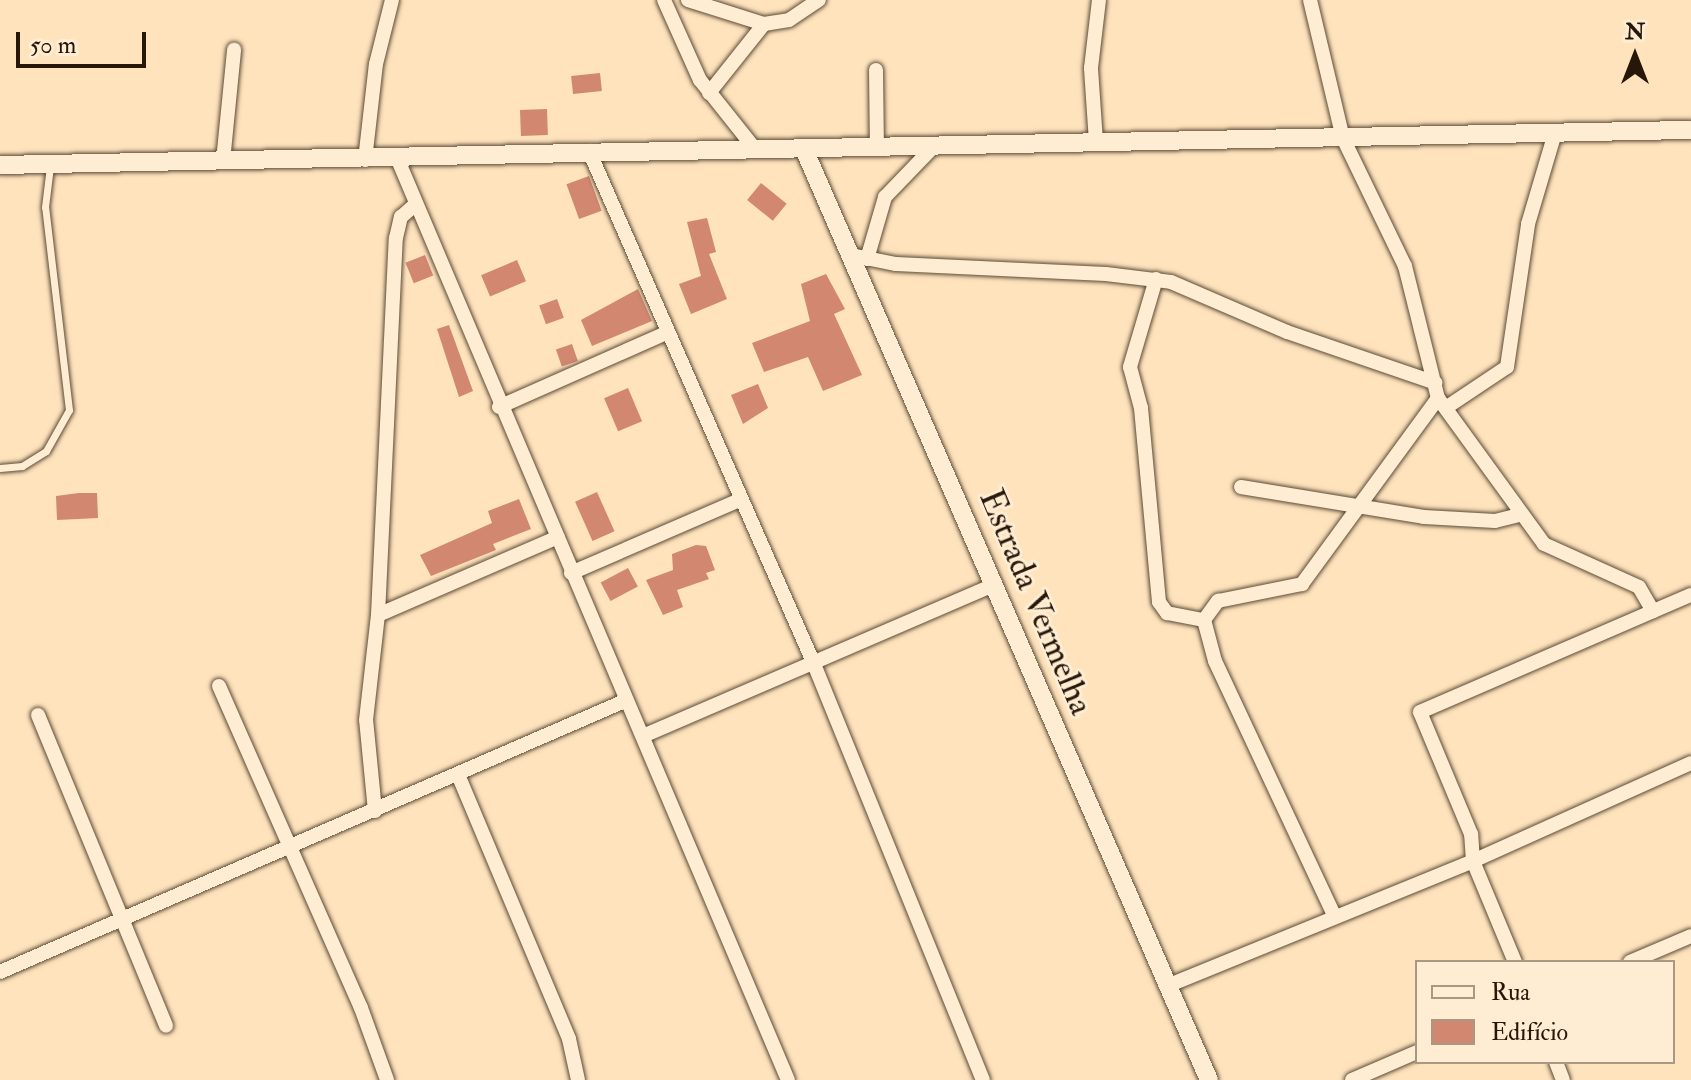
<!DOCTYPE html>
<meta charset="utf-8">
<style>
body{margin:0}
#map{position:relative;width:1691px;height:1080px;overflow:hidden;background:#fee3bc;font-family:"IM FELL Double Pica",serif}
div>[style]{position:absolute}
.building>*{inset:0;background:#d28770;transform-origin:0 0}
.roads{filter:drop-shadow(0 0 2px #5c4a36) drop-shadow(0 0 2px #5c4a36)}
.service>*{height:7px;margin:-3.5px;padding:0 3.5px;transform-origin:3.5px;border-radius:3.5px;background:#feedd3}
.minor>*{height:14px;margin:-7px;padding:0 7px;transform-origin:7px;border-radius:7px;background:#feedd3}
.tertiary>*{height:18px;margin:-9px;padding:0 9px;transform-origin:9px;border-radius:9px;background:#feedd3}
span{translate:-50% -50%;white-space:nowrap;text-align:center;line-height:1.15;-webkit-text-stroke:6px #feedd3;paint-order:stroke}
.street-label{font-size:34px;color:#261709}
.legend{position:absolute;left:1415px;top:960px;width:260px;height:104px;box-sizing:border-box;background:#feedd3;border:2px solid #a89782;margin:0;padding:10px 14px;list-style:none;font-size:24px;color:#261709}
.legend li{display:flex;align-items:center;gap:16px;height:40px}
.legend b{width:40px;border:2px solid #a89782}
.north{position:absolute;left:1595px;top:16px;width:80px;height:80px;-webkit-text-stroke:6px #feedd3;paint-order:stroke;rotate:0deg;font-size:22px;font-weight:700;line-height:32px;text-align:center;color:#261709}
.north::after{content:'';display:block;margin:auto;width:28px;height:36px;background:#261709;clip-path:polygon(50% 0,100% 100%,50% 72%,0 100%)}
.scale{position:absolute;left:16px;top:32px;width:130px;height:36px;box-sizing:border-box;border:4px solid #261709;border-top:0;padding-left:10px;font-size:24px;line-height:28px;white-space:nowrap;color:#261709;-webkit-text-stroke:6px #feedd3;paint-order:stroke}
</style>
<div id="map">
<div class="building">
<div style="left:600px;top:73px;width:18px;height:29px;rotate:84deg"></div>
<div style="left:547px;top:109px;width:26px;height:27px;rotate:88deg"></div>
<div style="left:589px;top:176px;width:37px;height:24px;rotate:70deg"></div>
<div style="left:761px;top:183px;width:33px;height:22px;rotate:39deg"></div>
<div style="clip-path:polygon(707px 218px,716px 252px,709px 254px,727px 299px,691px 314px,679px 284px,701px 276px,687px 222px)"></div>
<div style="left:425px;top:255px;width:22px;height:21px;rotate:68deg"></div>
<div style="left:517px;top:260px;width:23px;height:39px;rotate:67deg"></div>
<div style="clip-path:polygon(826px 274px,845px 309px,834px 314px,862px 375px,823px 391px,808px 357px,764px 372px,752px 343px,810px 321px,801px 284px)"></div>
<div style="clip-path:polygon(638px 289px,652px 321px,592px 346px,581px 320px)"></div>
<div style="left:557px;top:299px;width:20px;height:19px;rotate:70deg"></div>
<div style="clip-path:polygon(449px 325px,473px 391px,459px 397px,437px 329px)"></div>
<div style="left:572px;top:344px;width:18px;height:17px;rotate:71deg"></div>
<div style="clip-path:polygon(758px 384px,768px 408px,743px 424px,731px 395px)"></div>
<div style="left:628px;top:388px;width:36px;height:26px;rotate:67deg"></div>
<div style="left:597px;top:492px;width:43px;height:24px;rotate:66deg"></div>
<div style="clip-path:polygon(79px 493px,97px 493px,98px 518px,57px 520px,56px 496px)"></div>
<div style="clip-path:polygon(519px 499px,531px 529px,493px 544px,496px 550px,431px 576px,420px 555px,492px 523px,488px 511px)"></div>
<div style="clip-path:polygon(696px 545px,706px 546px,715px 570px,706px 573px,709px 579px,677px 590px,683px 607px,663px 615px,646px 580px,673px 570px,672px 554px)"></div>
<div style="left:628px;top:568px;width:21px;height:31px;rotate:62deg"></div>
</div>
<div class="roads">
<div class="service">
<div style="left:0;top:468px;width:22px;rotate:-5deg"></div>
<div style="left:22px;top:466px;width:28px;rotate:-32deg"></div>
<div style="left:46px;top:451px;width:47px;rotate:-60.7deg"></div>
<div style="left:69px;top:410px;width:204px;rotate:-96.7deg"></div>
<div style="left:45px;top:207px;width:41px;rotate:-83deg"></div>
</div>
<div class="minor">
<div style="left:664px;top:0;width:88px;rotate:65.8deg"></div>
<div style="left:700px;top:80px;width:88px;rotate:51.4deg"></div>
<div style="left:688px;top:0;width:80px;rotate:17.5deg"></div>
<div style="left:764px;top:24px;width:25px;rotate:-9deg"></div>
<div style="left:789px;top:20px;width:36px;rotate:-34deg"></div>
<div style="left:1310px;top:0;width:142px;rotate:76.6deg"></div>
<div style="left:1343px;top:138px;width:142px;rotate:64.2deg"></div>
<div style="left:1405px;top:266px;width:136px;rotate:76deg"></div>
<div style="left:1438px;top:398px;width:180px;rotate:54deg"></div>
<div style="left:1544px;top:544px;width:104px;rotate:24.4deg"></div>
<div style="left:1639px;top:587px;width:28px;rotate:60deg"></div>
<div style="left:876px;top:70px;width:77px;rotate:89.3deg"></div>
<div style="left:709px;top:93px;width:88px;rotate:-51.4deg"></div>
<div style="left:1096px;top:142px;width:74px;rotate:-93.9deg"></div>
<div style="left:1091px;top:68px;width:68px;rotate:-83.3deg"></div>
<div style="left:589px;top:151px;width:560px;rotate:66.32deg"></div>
<div style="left:814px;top:664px;width:449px;rotate:67.9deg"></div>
<div style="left:365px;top:160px;width:97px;rotate:-83.5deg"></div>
<div style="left:376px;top:64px;width:66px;rotate:-76deg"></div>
<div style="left:398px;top:160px;width:999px;rotate:67.03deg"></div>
<div style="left:223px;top:161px;width:112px;rotate:-84.3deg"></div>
<div style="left:851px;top:255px;width:46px;rotate:11.3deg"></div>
<div style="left:896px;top:264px;width:210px;rotate:2.7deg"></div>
<div style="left:1106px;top:274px;width:65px;rotate:7deg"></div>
<div style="left:1171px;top:282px;width:126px;rotate:23.3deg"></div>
<div style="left:1287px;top:332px;width:157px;rotate:18.9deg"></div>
<div style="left:867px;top:259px;width:65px;rotate:-73.8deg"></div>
<div style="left:885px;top:197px;width:71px;rotate:-46.1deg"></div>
<div style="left:1156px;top:279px;width:92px;rotate:106.5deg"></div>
<div style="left:1130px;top:367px;width:42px;rotate:75deg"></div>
<div style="left:1141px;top:408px;width:195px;rotate:84.7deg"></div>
<div style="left:1159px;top:602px;width:14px;rotate:54deg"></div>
<div style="left:1167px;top:613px;width:38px;rotate:11deg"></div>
<div style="left:499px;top:407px;width:185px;rotate:-23.9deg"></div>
<div style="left:1447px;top:407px;width:72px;rotate:-33.7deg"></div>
<div style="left:1507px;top:367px;width:145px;rotate:-81.6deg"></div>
<div style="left:1528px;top:224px;width:95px;rotate:-73.5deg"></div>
<div style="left:1241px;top:487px;width:185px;rotate:9.3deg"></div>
<div style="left:1424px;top:517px;width:71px;rotate:3.2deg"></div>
<div style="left:1495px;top:521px;width:25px;rotate:-14deg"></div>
<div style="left:571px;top:573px;width:184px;rotate:-23.4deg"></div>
<div style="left:378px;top:615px;width:196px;rotate:-23.4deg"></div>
<div style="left:219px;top:686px;width:352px;rotate:66.2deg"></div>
<div style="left:361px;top:1008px;width:77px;rotate:70.1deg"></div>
<div style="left:38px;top:715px;width:336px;rotate:67.6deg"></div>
<div style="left:643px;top:736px;width:382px;rotate:-23.3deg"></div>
<div style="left:459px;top:777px;width:284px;rotate:67.2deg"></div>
<div style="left:569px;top:1039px;width:42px;rotate:77.6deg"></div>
<div style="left:375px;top:811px;width:91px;rotate:-95.6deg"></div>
<div style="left:366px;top:720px;width:106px;rotate:-83.5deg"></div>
<div style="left:378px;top:615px;width:377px;rotate:-87.3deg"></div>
<div style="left:396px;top:238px;width:22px;rotate:-77deg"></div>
<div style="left:401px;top:217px;width:20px;rotate:-41deg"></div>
<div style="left:1334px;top:915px;width:280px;rotate:-115.1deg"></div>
<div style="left:1215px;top:661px;width:42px;rotate:-105deg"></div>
<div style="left:1204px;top:620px;width:24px;rotate:-54deg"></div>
<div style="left:1218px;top:601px;width:86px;rotate:-11.4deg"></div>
<div style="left:1302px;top:584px;width:230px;rotate:-53.8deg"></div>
<div style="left:1515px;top:962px;width:109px;rotate:-112.6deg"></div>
<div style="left:1473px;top:861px;width:27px;rotate:-94deg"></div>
<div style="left:1471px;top:834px;width:132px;rotate:-112.7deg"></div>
<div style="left:1420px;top:712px;width:295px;rotate:-23.4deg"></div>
<div style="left:1630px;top:962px;width:66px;rotate:-23.1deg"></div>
<div style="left:0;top:972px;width:683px;rotate:-23.45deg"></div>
<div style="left:1167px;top:986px;width:331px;rotate:-22.2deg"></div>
<div style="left:1473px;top:861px;width:239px;rotate:-24.2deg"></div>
<div style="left:1556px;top:1062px;width:19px;rotate:69deg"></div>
<div style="left:1352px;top:1080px;width:71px;rotate:-23.3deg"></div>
</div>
<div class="tertiary">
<div style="left:804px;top:149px;width:1015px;rotate:66.49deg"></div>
<div style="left:0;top:165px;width:1691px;rotate:-1.19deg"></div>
</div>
</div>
<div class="street-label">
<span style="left:1036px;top:602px;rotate:67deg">Estrada Vermelha</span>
</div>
<ul class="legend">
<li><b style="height:10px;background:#feedd3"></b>Rua</li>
<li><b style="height:22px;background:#d28770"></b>Edifício</li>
</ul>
<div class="north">N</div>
<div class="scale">50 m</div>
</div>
